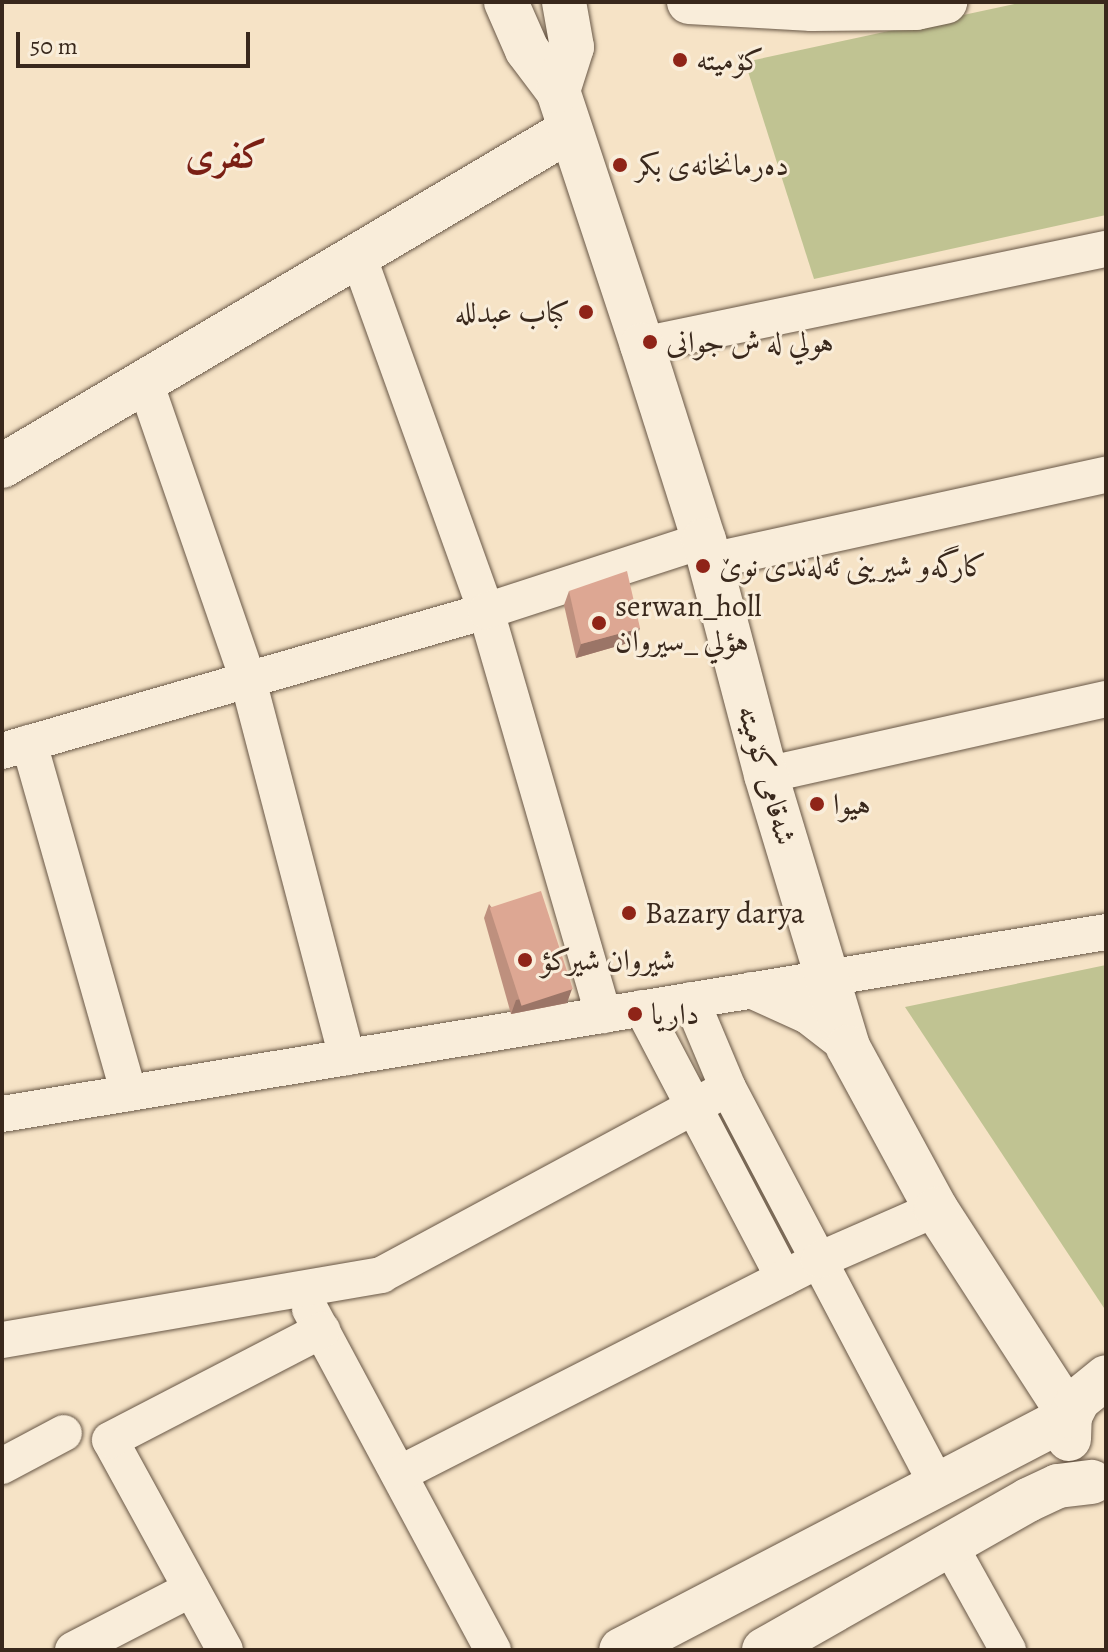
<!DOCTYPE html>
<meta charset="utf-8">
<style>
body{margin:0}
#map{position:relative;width:1108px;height:1652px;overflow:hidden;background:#f6e3c6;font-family:Alegreya,Amiri,serif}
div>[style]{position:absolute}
.green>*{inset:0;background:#c0c392}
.roads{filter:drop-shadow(0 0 2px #685746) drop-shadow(0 0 2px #685746)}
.minor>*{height:36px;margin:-18px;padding:0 18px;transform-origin:18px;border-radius:18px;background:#f9edda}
.tertiary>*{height:44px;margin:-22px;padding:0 22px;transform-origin:22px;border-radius:22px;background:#f9edda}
.secondary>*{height:44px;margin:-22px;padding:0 22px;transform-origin:22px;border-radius:22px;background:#f9edda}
.wall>*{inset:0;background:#be907e}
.shaded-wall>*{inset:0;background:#9b7567}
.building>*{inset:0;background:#dda793;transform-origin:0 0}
.dots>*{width:22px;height:22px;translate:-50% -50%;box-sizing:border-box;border:4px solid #f9edda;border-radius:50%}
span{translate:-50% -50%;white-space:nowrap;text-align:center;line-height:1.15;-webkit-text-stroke:6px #f9edda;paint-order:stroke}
.poi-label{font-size:30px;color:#39281c}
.left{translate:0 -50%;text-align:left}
.right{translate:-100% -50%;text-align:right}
.street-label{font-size:30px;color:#39281c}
.district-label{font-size:38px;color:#7a1f14;font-weight:700}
.frame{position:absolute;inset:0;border:4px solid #39281c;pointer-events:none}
.scale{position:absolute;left:16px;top:32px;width:234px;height:36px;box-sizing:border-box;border:4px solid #39281c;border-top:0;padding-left:10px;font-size:24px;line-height:28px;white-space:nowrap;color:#39281c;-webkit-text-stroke:6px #f9edda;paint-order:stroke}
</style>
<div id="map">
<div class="green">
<div style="clip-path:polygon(1024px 2px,1106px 2px,1106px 215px,814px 279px,745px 62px)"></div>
<div style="clip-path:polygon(1106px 965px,1106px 1311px,905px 1007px)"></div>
</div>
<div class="roads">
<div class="minor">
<div style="left:359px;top:258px;width:375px;rotate:70.2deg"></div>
<div style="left:486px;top:611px;width:421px;rotate:73.8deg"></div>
<div style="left:642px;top:345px;width:474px;rotate:-11.7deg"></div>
<div style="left:145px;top:382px;width:315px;rotate:70.9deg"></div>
<div style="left:248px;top:680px;width:390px;rotate:75.3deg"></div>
<div style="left:710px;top:561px;width:405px;rotate:-12.3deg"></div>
<div style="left:29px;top:743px;width:364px;rotate:74.1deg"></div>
<div style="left:2px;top:751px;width:504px;rotate:-16.13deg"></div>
<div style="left:486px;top:611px;width:229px;rotate:-18deg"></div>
<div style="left:766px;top:775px;width:348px;rotate:-12.6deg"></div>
<div style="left:751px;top:990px;width:63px;rotate:24.5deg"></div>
<div style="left:808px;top:1016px;width:51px;rotate:37.8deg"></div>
<div style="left:691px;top:1000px;width:95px;rotate:67.2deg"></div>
<div style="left:728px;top:1088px;width:449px;rotate:62.2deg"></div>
<div style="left:642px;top:1008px;width:305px;rotate:62.3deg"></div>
<div style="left:2px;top:1114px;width:1119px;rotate:-9.36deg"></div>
<div style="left:310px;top:1309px;width:387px;rotate:61.8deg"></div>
<div style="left:2px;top:1340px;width:385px;rotate:-9.7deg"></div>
<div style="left:381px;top:1275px;width:394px;rotate:-28.3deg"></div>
<div style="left:2px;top:1466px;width:70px;rotate:-28deg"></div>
<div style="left:399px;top:1474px;width:471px;rotate:-27deg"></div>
<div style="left:819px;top:1260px;width:128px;rotate:-23.6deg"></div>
<div style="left:949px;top:1544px;width:121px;rotate:60.9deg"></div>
<div style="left:73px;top:1650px;width:133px;rotate:-27.3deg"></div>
<div style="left:225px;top:1650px;width:239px;rotate:-118.7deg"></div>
<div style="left:110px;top:1440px;width:239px;rotate:-27.4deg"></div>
</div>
<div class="tertiary">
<div style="left:2px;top:466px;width:660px;rotate:-30.61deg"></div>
</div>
<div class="secondary">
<div style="left:506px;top:2px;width:52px;rotate:66.4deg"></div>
<div style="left:527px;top:50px;width:51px;rotate:52.9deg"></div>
<div style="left:558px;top:91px;width:268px;rotate:71.7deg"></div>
<div style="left:642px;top:345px;width:205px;rotate:72.4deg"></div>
<div style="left:704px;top:540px;width:243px;rotate:75.2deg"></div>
<div style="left:766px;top:775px;width:284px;rotate:73.2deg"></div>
<div style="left:848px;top:1047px;width:184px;rotate:61.5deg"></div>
<div style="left:936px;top:1209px;width:247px;rotate:57.1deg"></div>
<div style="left:1070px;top:1416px;width:506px;rotate:152.47deg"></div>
<div style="left:689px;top:2px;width:123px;rotate:3.3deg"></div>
<div style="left:812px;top:9px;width:104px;rotate:-0.6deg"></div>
<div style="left:916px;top:8px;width:30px;rotate:-12deg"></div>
<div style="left:558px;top:91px;width:46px;rotate:-72.3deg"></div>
<div style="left:572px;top:47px;width:46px;rotate:-100.1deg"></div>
<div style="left:1069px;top:1439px;width:23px;rotate:-88deg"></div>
<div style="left:1070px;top:1416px;width:18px;rotate:-63deg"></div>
<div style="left:1078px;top:1400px;width:36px;rotate:-39deg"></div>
<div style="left:764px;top:1650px;width:304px;rotate:-29.6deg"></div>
<div style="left:1028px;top:1500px;width:33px;rotate:-25deg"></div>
<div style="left:1058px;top:1486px;width:34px;rotate:-7deg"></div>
</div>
</div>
<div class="wall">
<div style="clip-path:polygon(569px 591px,635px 641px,576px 658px,564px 605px)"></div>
<div style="clip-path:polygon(489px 904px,567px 1003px,511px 1014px,484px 918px)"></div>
</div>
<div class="shaded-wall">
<div style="clip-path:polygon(640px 628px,635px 641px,576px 658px,581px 644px)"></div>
<div style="clip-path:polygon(572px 989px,567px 1003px,511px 1014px,516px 1000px)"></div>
</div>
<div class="building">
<div style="clip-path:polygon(627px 571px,640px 628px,581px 644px,569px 591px)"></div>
<div style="left:541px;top:891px;width:103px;height:54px;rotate:72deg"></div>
</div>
<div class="dots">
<div style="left:680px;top:60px;background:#8f2418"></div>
<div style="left:620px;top:165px;background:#8f2418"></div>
<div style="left:586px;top:312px;background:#8f2418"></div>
<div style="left:650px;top:342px;background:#8f2418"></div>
<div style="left:703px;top:566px;background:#8f2418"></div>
<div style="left:599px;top:623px;background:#8f2418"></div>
<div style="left:817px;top:804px;background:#8f2418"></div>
<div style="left:629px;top:913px;background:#8f2418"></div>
<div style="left:525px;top:960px;background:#8f2418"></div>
<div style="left:635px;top:1014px;background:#8f2418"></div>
</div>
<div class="poi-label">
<span class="left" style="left:696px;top:60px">کۆمیتە</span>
<span class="left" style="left:636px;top:165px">دەرمانخانەی بکر</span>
<span class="right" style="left:570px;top:312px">كباب عبدلله</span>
<span class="left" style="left:666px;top:342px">هولي له ش جوانى</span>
<span class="left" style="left:719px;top:566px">کارگەو شیرینی ئەلەندی نوێ</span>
<span class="left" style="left:615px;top:623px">serwan_holl<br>هؤلي _سيروان</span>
<span class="left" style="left:833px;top:804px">هیوا</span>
<span class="left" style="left:645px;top:913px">Bazary darya</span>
<span class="left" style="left:541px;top:960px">شيروان شيركؤ</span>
<span class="left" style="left:651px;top:1014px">داريا</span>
</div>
<div class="street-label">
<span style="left:767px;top:775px;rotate:74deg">شەقامی کۆمیتە</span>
</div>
<div class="district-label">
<span style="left:226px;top:155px">کفری</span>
</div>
<div class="frame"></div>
<div class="scale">50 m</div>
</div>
